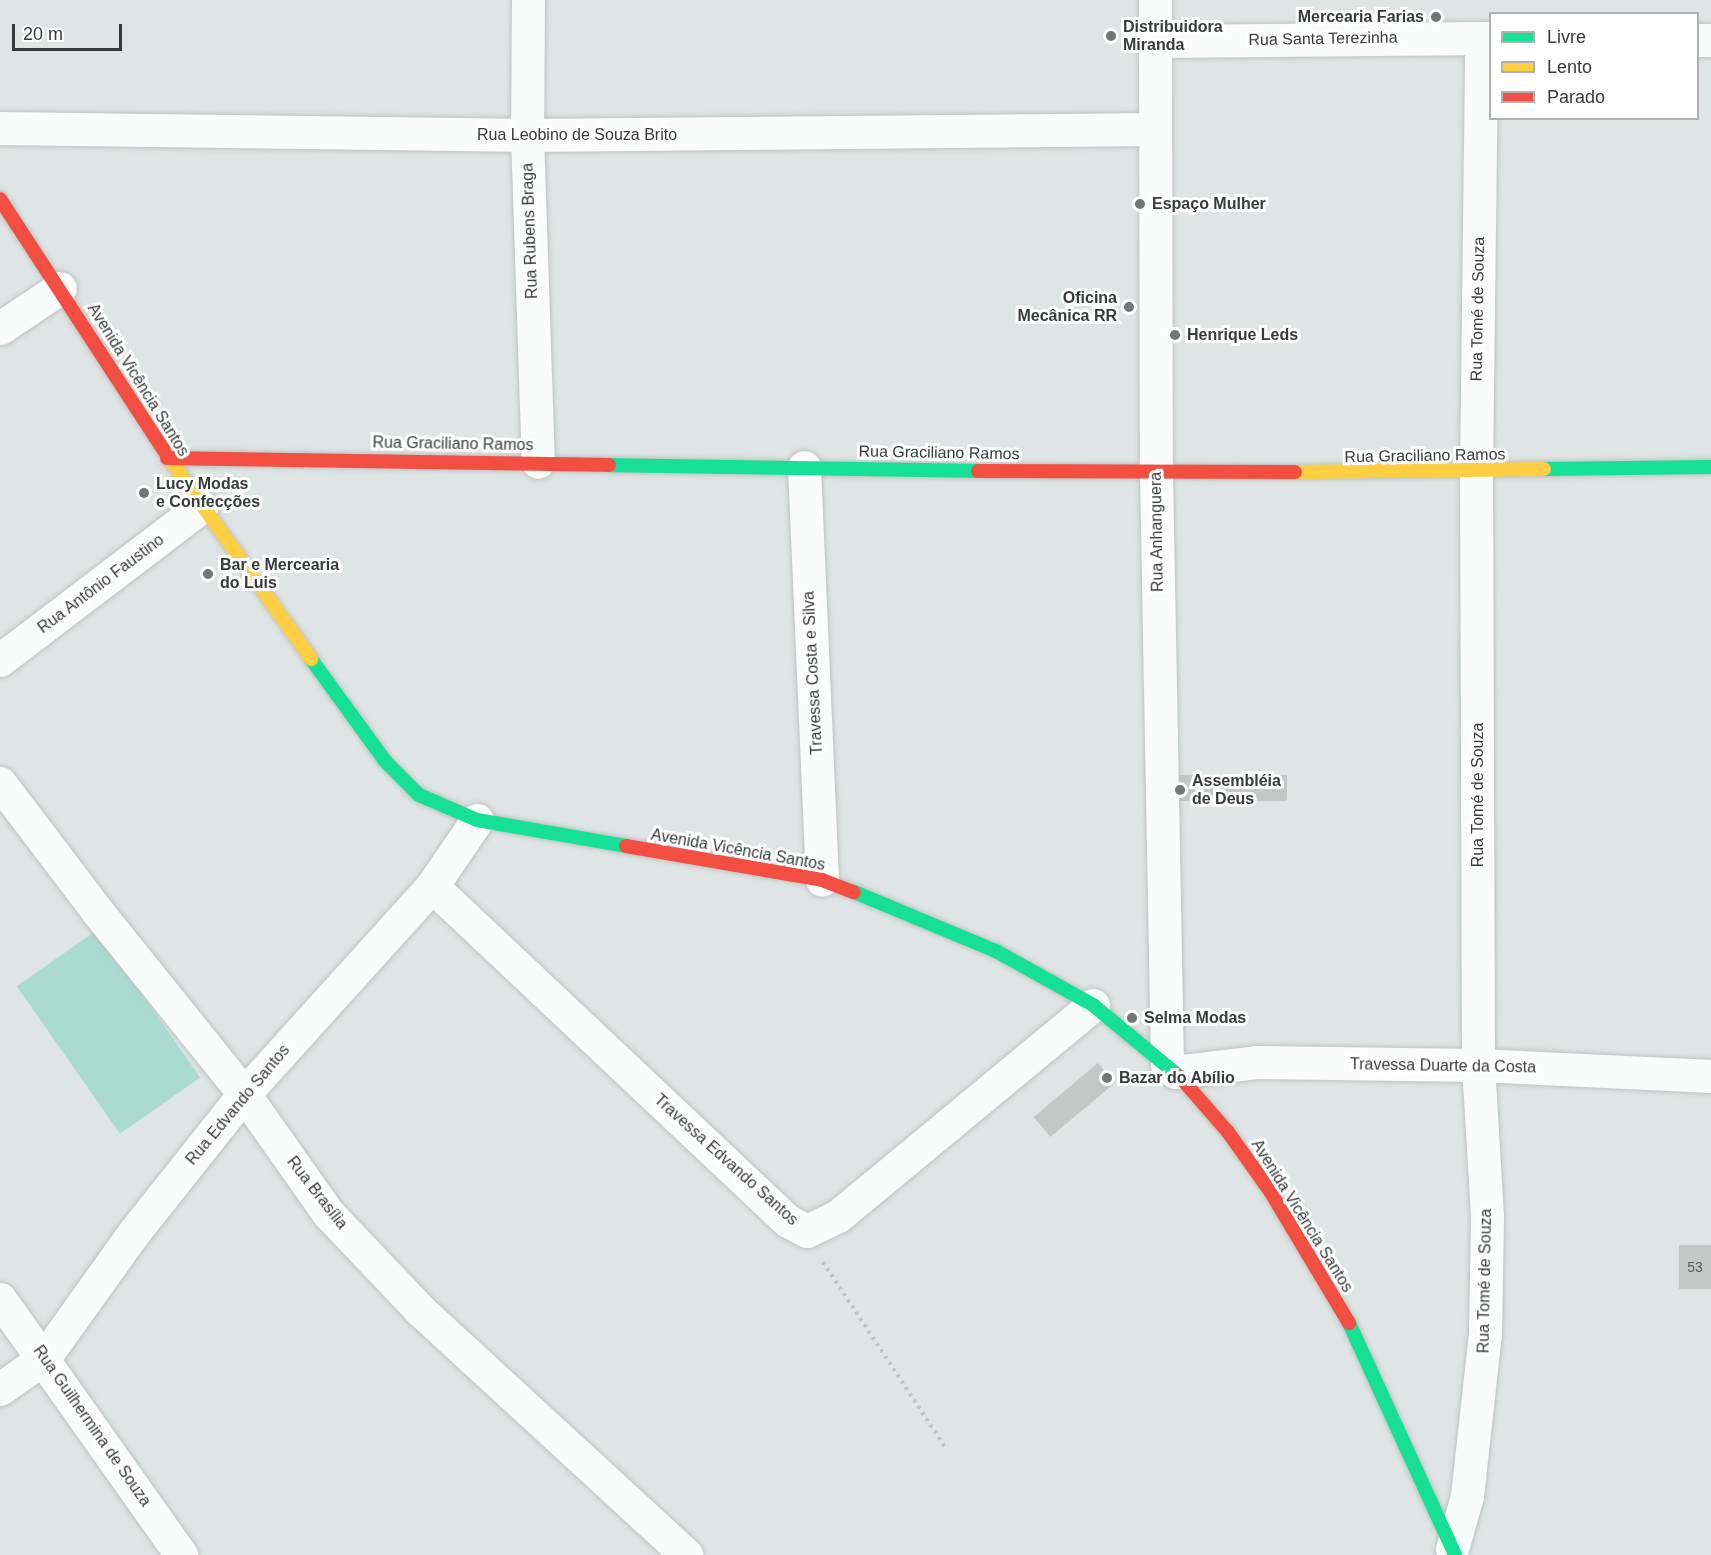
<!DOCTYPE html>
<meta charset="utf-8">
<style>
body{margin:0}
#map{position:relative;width:1711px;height:1555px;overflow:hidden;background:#dfe5e4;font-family:Arial,sans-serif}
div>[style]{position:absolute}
.green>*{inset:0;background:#aadbd1;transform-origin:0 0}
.building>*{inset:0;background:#c3c7c6;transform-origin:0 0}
.path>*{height:4px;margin-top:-2px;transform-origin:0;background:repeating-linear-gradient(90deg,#c2c4c4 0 3px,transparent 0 7.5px)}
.roads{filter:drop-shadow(0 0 2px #bec3c2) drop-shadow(0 0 2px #bec3c2)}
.street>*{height:33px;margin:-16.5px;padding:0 16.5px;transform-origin:16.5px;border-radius:16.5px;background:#fafbfb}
.fast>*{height:14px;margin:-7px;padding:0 7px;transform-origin:7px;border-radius:7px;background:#16e098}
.slow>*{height:14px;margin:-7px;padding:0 7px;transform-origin:7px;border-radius:7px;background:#ffcf43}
.jam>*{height:14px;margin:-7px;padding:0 7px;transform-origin:7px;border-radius:7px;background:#f24e42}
.dots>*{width:16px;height:16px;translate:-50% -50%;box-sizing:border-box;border:3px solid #fff;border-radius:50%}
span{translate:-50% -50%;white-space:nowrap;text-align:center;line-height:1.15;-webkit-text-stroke:6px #fff;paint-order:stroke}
.number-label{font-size:14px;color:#5a5e5d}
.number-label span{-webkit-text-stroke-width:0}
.poi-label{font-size:16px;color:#373b3a;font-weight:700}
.right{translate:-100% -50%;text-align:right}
.left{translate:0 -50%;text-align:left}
.street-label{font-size:16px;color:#373b3a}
.legend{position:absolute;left:1489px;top:12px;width:210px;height:108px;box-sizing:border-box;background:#fff;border:2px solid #afb1b0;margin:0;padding:8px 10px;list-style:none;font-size:18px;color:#373b3a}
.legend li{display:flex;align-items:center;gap:12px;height:30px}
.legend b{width:30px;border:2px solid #afb1b0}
.scale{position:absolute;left:12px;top:24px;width:110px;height:27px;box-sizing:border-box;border:3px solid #373b3a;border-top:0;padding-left:8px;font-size:18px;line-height:21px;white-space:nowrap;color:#373b3a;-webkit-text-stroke:4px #fff;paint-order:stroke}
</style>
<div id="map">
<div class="green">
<div style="left:97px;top:930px;width:180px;height:98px;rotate:55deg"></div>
</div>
<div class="building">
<div style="left:1287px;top:775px;width:26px;height:110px;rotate:90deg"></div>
<div style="left:1098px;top:1063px;width:26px;height:84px;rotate:50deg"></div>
<div style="left:1711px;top:1245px;width:44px;height:32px;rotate:90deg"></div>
</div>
<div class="path">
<div style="left:823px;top:1262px;width:225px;rotate:56.6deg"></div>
</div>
<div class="roads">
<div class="street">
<div style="left:528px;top:0;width:135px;rotate:90.4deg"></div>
<div style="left:527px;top:135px;width:327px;rotate:88.1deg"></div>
<div style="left:1155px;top:0;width:474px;rotate:89.9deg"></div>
<div style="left:1156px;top:474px;width:591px;rotate:88.93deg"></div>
<div style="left:1698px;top:40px;width:13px"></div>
<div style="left:1155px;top:41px;width:335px;rotate:-0.5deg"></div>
<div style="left:0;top:128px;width:527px;rotate:0.76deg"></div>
<div style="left:527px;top:135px;width:628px;rotate:-0.55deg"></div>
<div style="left:0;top:328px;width:72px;rotate:-33.7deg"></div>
<div style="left:804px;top:467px;width:413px;rotate:87.5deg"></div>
<div style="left:0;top:660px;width:253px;rotate:-37.3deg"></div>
<div style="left:0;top:783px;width:161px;rotate:52.8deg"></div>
<div style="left:97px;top:911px;width:235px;rotate:51.2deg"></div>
<div style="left:244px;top:1094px;width:146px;rotate:54.8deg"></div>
<div style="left:328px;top:1213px;width:134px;rotate:46.5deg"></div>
<div style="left:420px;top:1310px;width:362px;rotate:42.6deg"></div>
<div style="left:432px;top:886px;width:489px;rotate:43.3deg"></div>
<div style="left:788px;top:1221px;width:21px;rotate:28deg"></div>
<div style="left:807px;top:1231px;width:34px;rotate:-26deg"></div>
<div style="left:838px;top:1216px;width:331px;rotate:-39.6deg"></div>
<div style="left:1175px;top:1072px;width:82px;rotate:-7deg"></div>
<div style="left:1256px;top:1062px;width:222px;rotate:0.8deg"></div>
<div style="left:1478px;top:1065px;width:233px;rotate:2.7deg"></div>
<div style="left:0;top:1299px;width:314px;rotate:54.7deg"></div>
<div style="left:0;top:1389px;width:54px;rotate:-35.2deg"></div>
<div style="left:44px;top:1358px;width:156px;rotate:-54.4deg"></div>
<div style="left:135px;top:1231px;width:175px;rotate:-51.5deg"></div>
<div style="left:244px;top:1094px;width:280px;rotate:-47.9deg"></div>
<div style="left:432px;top:886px;width:80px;rotate:-55.7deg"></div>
<div style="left:1452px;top:1549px;width:55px;rotate:-74.2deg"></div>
<div style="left:1467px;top:1496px;width:163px;rotate:-83.7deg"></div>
<div style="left:1485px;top:1334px;width:118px;rotate:-89deg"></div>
<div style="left:1487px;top:1216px;width:151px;rotate:-93.4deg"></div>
<div style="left:1478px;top:1065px;width:593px;rotate:-90.19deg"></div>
<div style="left:1476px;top:472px;width:434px;rotate:-89.3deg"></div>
</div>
<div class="fast">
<div style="left:609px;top:465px;width:369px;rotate:0.9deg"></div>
<div style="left:1544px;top:469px;width:167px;rotate:-0.7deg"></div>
<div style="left:311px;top:659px;width:126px;rotate:54deg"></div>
<div style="left:385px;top:761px;width:48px;rotate:45deg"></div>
<div style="left:419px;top:795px;width:63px;rotate:23.3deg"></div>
<div style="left:477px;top:820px;width:151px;rotate:9.9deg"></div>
<div style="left:854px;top:892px;width:154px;rotate:22.6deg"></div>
<div style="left:996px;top:951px;width:111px;rotate:29.1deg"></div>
<div style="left:1093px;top:1005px;width:113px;rotate:39.6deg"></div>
<div style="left:1349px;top:1323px;width:255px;rotate:65.4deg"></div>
</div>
<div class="slow">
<div style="left:164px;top:451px;width:255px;rotate:54.7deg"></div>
<div style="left:1295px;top:472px;width:249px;rotate:-0.7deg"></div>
</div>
<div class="jam">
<div style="left:0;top:199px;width:301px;rotate:56.9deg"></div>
<div style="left:167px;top:458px;width:442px;rotate:0.9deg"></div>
<div style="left:978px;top:471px;width:317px;rotate:0.2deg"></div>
<div style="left:626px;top:846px;width:199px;rotate:9.8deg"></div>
<div style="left:822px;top:880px;width:34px;rotate:21deg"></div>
<div style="left:1180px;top:1077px;width:73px;rotate:48.9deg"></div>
<div style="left:1228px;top:1132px;width:72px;rotate:54.6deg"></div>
<div style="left:1270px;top:1191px;width:154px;rotate:59.1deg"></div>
</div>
</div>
<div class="dots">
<div style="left:1436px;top:17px;background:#727676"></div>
<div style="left:1111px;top:36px;background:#727676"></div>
<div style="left:1140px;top:204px;background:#727676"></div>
<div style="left:1129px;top:307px;background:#727676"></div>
<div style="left:1175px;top:335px;background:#727676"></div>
<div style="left:144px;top:493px;background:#727676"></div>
<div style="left:208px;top:574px;background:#727676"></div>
<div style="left:1180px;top:790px;background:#727676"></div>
<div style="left:1132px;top:1018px;background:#727676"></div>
<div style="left:1107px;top:1078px;background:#727676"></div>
</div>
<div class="number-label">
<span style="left:1695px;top:1267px">53</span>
</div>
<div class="poi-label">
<span class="right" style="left:1424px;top:17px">Mercearia Farias</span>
<span class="left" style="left:1123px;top:36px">Distribuidora<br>Miranda</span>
<span class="left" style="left:1152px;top:204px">Espaço Mulher</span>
<span class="right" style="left:1117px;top:307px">Oficina<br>Mecânica RR</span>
<span class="left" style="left:1187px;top:335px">Henrique Leds</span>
<span class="left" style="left:156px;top:493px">Lucy Modas<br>e Confecções</span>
<span class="left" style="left:220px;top:574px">Bar e Mercearia<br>do Luis</span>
<span class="left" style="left:1192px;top:790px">Assembléia<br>de Deus</span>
<span class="left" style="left:1144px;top:1018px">Selma Modas</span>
<span class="left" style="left:1119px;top:1078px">Bazar do Abílio</span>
</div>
<div class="street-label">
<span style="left:1323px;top:39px;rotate:-1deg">Rua Santa Terezinha</span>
<span style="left:577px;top:135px">Rua Leobino de Souza Brito</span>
<span style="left:530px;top:231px;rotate:-92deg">Rua Rubens Braga</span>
<span style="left:1478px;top:309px;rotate:-89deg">Rua Tomé de Souza</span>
<span style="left:138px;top:380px;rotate:58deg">Avenida Vicência Santos</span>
<span style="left:453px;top:444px;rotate:1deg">Rua Graciliano Ramos</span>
<span style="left:939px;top:453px;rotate:1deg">Rua Graciliano Ramos</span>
<span style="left:1425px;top:456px;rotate:-1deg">Rua Graciliano Ramos</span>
<span style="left:1157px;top:532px;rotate:-91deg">Rua Anhanguera</span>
<span style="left:101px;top:584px;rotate:-37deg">Rua Antônio Faustino</span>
<span style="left:813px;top:673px;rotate:-93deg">Travessa Costa e Silva</span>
<span style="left:1478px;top:795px;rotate:-90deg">Rua Tomé de Souza</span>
<span style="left:738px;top:850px;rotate:10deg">Avenida Vicência Santos</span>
<span style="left:1443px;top:1066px;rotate:1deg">Travessa Duarte da Costa</span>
<span style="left:238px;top:1105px;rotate:-50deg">Rua Edvando Santos</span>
<span style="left:726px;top:1160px;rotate:42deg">Travessa Edvando Santos</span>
<span style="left:317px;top:1193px;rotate:52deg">Rua Brasília</span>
<span style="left:1302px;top:1216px;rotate:58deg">Avenida Vicência Santos</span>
<span style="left:1485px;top:1281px;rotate:-89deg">Rua Tomé de Souza</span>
<span style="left:92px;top:1426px;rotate:55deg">Rua Guilhermina de Souza</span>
</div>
<ul class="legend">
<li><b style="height:8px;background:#16e098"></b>Livre</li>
<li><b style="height:8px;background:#ffcf43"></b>Lento</li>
<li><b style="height:8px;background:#f24e42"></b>Parado</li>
</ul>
<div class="scale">20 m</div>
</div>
